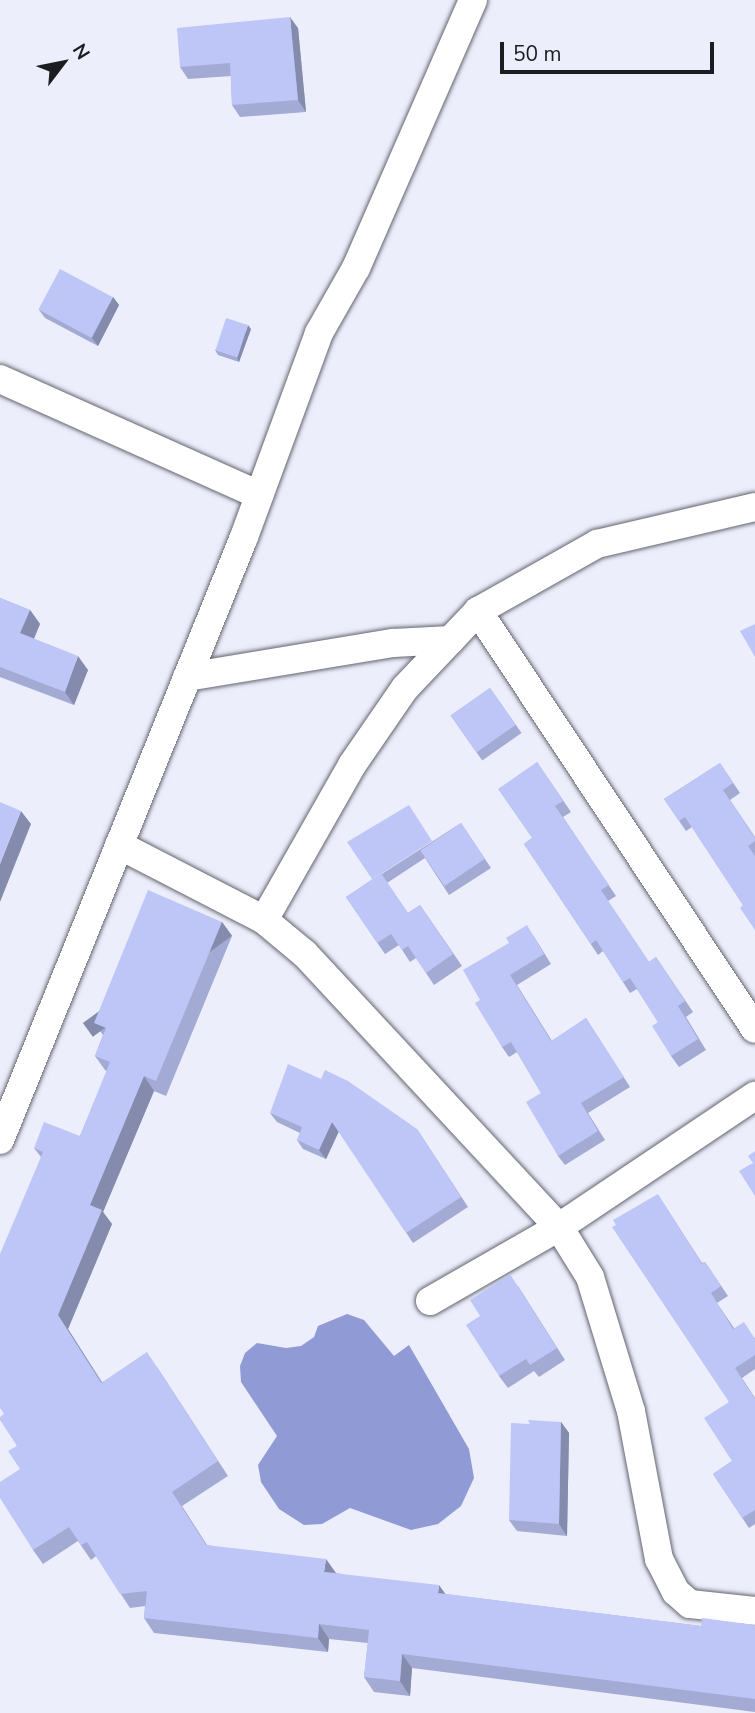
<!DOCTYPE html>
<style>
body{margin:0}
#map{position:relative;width:755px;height:1713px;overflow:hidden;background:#eceefb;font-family:"Nunito Sans",sans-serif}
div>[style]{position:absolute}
.water>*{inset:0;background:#909ad4}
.roads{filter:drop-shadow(0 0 2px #63656f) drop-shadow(0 0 2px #63656f)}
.street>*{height:28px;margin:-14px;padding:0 14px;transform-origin:14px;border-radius:14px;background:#fff}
.wall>*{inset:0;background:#a3aad4;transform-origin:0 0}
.shaded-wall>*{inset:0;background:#848bad;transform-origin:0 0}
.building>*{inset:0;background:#bdc6f7;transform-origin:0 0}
span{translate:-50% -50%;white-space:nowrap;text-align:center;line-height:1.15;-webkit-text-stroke:6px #eceefb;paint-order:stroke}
.north{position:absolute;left:28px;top:28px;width:70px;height:70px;-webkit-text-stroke:5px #eceefb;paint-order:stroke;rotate:58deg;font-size:19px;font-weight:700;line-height:28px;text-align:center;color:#1c1d21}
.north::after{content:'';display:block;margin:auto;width:24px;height:32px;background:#1c1d21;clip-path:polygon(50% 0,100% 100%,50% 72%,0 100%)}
.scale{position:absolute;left:500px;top:42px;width:214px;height:32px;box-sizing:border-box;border:4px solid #1c1d21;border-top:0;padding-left:9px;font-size:21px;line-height:24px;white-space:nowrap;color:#1c1d21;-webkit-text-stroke:5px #eceefb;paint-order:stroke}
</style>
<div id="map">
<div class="water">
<div style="clip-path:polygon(347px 1314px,364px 1320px,394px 1356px,409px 1345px,469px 1449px,474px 1478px,461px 1506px,438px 1524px,411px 1530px,350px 1508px,322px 1524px,304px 1525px,279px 1509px,261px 1482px,258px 1465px,277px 1436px,241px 1382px,240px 1366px,245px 1353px,257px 1343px,286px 1348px,301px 1346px,314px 1337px,318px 1326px)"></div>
</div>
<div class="roads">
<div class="street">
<div style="left:0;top:379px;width:284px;rotate:24.1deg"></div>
<div style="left:478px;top:611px;width:501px;rotate:56.47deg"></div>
<div style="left:187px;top:677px;width:209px;rotate:-9.4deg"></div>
<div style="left:393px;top:643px;width:58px;rotate:-3deg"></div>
<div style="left:119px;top:845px;width:163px;rotate:27.3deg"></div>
<div style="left:264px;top:920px;width:53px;rotate:39.7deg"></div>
<div style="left:305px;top:954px;width:373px;rotate:47.1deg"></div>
<div style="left:559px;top:1227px;width:59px;rotate:58.2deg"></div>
<div style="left:590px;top:1277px;width:140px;rotate:73deg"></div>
<div style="left:631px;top:1411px;width:151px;rotate:79.3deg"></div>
<div style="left:659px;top:1559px;width:37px;rotate:63deg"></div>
<div style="left:676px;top:1592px;width:18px;rotate:41deg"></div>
<div style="left:690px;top:1604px;width:65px;rotate:6.1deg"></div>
<div style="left:264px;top:920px;width:178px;rotate:-60.4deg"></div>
<div style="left:352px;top:765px;width:93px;rotate:-55.5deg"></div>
<div style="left:405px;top:688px;width:106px;rotate:-46.5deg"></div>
<div style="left:478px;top:611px;width:137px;rotate:-29.4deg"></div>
<div style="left:597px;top:544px;width:162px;rotate:-13.2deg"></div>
<div style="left:0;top:1140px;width:650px;rotate:-67.97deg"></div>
<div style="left:244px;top:537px;width:217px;rotate:-69.8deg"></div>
<div style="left:319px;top:333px;width:75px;rotate:-60.4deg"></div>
<div style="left:356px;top:268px;width:292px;rotate:-66.4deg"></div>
<div style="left:430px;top:1301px;width:149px;rotate:-29.8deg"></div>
<div style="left:559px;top:1227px;width:236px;rotate:-33.8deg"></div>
</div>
</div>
<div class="wall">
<div style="clip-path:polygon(298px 28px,306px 112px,240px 117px,232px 105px,231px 76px,188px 79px,180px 67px)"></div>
<div style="clip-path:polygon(113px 297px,119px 305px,98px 346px,45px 318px,39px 310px)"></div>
<div style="clip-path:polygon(251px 329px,239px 362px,218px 355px,215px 350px)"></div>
<div style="clip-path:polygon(0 598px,30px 610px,40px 624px,34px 639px,88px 670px,74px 705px,0 677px)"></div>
<div style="left:490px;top:688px;width:55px;height:48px;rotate:55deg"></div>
<div style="clip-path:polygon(537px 762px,571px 812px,563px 817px,616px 896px,608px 901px,649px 962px,656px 957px,693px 1012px,686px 1017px,706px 1050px,679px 1067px,671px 1056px,658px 1022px,637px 989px,630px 993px,603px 951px,598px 955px,524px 844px,532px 838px)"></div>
<div style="clip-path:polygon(720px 763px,740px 793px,730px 800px,755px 837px,755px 930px,743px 905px,692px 827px,686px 831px,664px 799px)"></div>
<div style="clip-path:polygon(461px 823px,491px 868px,449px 895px,425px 858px,387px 883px,408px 913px,420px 905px,462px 966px,434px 985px,416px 958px,410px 962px,399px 945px,385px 954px,346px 897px)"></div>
<div style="clip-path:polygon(222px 922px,232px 936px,166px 1096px,154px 1091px,103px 1212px,112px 1224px,68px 1329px,102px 1382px,157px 1367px,228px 1476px,182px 1506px,207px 1545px,336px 1573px,445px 1594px,701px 1626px,755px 1625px,755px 1712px,412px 1668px,410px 1696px,374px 1692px,364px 1677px,368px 1643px,329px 1639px,328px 1652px,154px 1633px,144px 1618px,145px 1606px,130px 1608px,96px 1556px,91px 1560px,78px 1541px,43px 1564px,33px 1550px,17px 1446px,4px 1414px,41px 1157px,34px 1148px,80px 1136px,107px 1071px,105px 1070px,95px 1056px,103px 1035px,94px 1023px)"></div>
<div style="clip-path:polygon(533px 935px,551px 964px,517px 985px,552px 1041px,586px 1018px,630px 1087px,588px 1113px,605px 1140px,565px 1165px,558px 1156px,541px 1093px,517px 1052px,509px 1057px,502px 1047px,480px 1000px)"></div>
<div style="clip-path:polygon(270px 1113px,417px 1129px,468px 1207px,413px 1243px,339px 1131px,326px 1159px,303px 1149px,297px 1140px,300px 1133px,277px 1122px)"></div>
<div style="clip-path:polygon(664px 1204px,702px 1263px,705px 1262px,728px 1296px,717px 1303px,734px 1328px,755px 1338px,755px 1369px,742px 1378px,755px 1398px,755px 1524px,749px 1528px,713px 1474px,732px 1461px,729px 1402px)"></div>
<div style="clip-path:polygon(518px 1286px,565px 1360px,539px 1377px,534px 1371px,508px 1388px,499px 1376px,480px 1316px)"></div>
<div style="clip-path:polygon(561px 1422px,569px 1433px,567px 1536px,517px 1531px,509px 1520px,530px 1424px)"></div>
</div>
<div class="shaded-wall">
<div style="clip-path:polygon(290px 17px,298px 28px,306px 112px,298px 100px)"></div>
<div style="clip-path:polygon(113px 297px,119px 305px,98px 346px,92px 338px)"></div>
<div style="clip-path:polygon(248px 325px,251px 329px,239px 362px,237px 358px)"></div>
<div style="clip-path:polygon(30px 610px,40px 624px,30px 647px,20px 633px)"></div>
<div style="clip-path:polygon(78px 656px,88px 670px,74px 705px,65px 692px)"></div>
<div style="clip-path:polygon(21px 811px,31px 824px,0 902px,0 864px)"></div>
<div style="left:222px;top:922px;width:17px;height:172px;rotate:54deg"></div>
<div style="clip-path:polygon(144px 1076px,154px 1091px,103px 1212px,112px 1224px,68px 1329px,111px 1397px,58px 1315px,90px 1205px)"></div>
<div style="clip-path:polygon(332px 1122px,339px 1131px,326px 1159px,319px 1150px)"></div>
<div style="clip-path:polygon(561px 1422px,569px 1433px,567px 1536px,559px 1524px)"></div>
<div style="clip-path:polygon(326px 1559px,336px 1573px,324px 1572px)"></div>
<div style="clip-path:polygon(439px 1585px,449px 1599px,438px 1593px)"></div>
<div style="clip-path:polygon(319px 1624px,329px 1639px,328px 1652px,318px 1638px)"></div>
<div style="clip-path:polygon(402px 1654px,412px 1668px,410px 1696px,400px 1681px)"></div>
</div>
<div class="building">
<div style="clip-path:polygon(290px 17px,298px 100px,232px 105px,230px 63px,180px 67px,177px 28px)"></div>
<div style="left:60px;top:269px;width:60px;height:46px;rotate:28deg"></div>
<div style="left:226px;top:318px;width:23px;height:34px;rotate:18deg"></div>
<div style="clip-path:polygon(0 598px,30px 610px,20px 633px,78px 656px,65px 692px,0 667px)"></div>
<div style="clip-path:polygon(755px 624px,755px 657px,740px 631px)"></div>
<div style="left:490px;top:688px;width:45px;height:48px;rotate:55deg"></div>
<div style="clip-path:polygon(537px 762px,563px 801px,555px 806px,609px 885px,601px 890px,649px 962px,656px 957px,685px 1001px,678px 1006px,698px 1039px,671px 1056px,652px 1026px,658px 1022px,630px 978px,623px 982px,596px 940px,591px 944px,524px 844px,532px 838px,498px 789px)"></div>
<div style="clip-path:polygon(720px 763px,733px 783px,723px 790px,755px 838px,755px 841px,748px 846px,755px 856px,755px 930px,740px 908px,743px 905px,685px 817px,679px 821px,664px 799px)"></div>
<div style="clip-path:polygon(0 802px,21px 811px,0 864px)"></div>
<div style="clip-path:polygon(409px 805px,432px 841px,381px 874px,381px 873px,372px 879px,347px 842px)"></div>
<div style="left:461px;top:823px;width:43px;height:49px;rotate:56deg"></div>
<div style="clip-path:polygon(381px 873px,408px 913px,420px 905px,453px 954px,426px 973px,408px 946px,402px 950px,391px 934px,377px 943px,346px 897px)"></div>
<div style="clip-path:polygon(148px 890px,222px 922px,156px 1081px,144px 1076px,90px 1205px,102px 1210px,58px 1315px,101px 1383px,147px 1352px,218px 1461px,172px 1492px,206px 1545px,326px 1559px,324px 1572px,439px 1585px,438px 1593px,701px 1626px,702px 1618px,755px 1625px,755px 1699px,402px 1654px,400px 1681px,364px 1677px,369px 1630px,319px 1624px,318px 1638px,144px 1618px,147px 1591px,120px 1594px,87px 1542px,81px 1545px,69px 1527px,33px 1550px,0 1498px,0 1482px,20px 1469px,8px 1451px,17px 1446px,0 1420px,0 1417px,4px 1414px,0 1408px,0 1254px,43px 1152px,34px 1148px,44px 1122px,80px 1136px,110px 1062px,95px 1056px,106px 1028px,94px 1023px)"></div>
<div style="clip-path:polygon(527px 925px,544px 954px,510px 975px,551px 1041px,586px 1018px,624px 1077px,581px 1103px,598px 1131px,558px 1156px,526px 1102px,541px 1093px,511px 1042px,502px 1047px,475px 1003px,480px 1000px,463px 970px,509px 943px,506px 938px)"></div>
<div style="clip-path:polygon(288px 1064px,321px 1079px,325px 1070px,348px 1081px,417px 1129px,461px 1197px,406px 1233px,332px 1122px,319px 1150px,297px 1140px,302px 1127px,270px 1113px)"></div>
<div style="clip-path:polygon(755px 1151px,755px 1196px,739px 1171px,753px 1163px,748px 1156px)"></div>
<div style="clip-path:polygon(658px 1194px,702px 1264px,705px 1262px,721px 1286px,711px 1293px,733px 1329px,744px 1322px,755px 1339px,755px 1355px,735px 1368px,755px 1399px,755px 1510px,742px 1518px,713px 1474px,732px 1461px,704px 1418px,729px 1402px,612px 1227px,616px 1225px,613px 1220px)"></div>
<div style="clip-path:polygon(510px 1274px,557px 1348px,530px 1365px,526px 1359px,499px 1376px,466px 1325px,480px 1316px,470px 1300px)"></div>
<div style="clip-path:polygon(528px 1420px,561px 1422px,559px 1524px,509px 1520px,511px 1423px,530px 1424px)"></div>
</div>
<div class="north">N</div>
<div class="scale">50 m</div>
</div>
